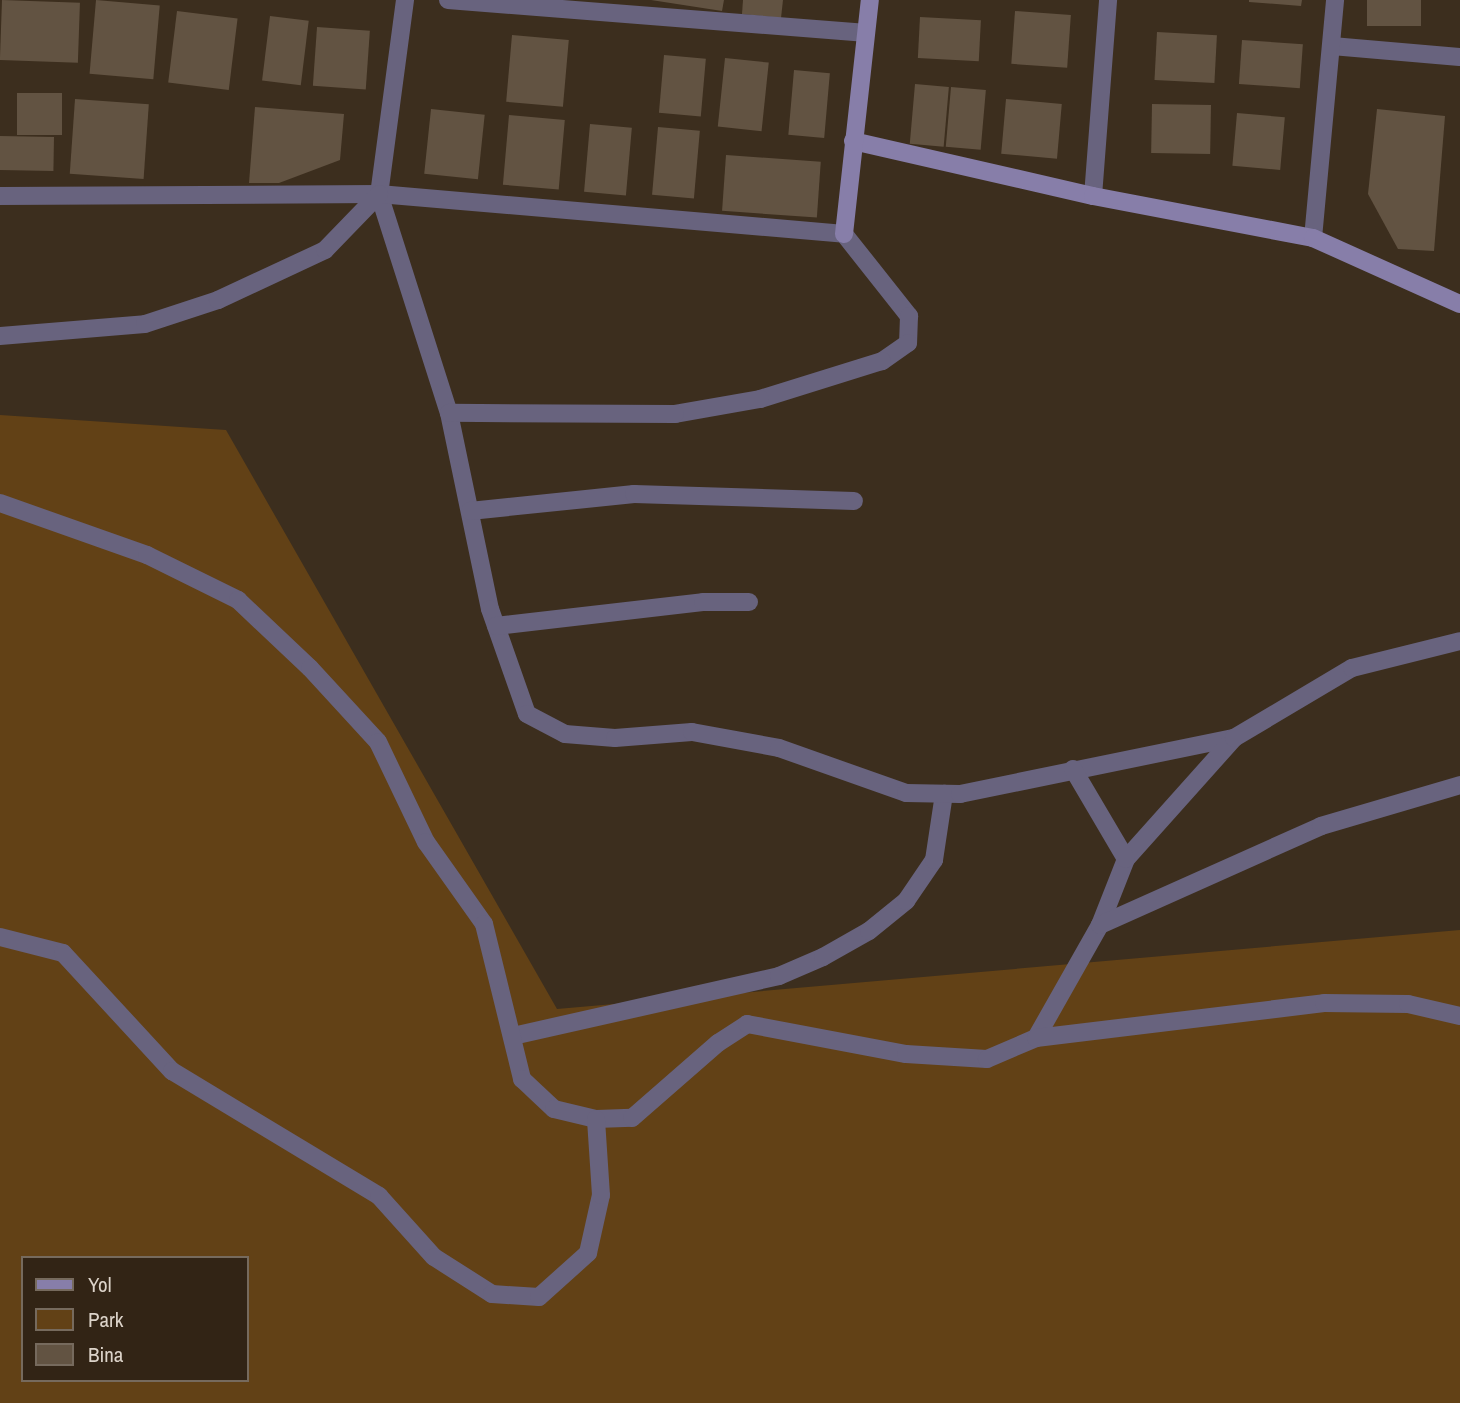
<!DOCTYPE html>
<style>
body{margin:0}
#map{position:relative;width:1460px;height:1403px;overflow:hidden;background:#3c2e1e;font-family:"Archivo Narrow",sans-serif}
div>[style]{position:absolute}
.green>*{inset:0;background:#624116}
.building>*{inset:0;background:#625342;transform-origin:0 0}
.lane>*{height:18px;margin:-9px;padding:0 9px;transform-origin:9px;border-radius:9px;background:#68637e}
.street>*{height:18px;margin:-9px;padding:0 9px;transform-origin:9px;border-radius:9px;background:#68637e}
.secondary>*{height:18px;margin:-9px;padding:0 9px;transform-origin:9px;border-radius:9px;background:#877ea9}
span{translate:-50% -50%;white-space:nowrap;text-align:center;line-height:1.15;-webkit-text-stroke:6px #322415;paint-order:stroke}
.legend{position:absolute;left:21px;top:1256px;width:228px;height:126px;box-sizing:border-box;background:#322415;border:2px solid #766a5d;margin:0;padding:9px 12px;list-style:none;font-size:21px;color:#dcd3c9}
.legend li{display:flex;align-items:center;gap:14px;height:35px}
.legend b{width:35px;border:2px solid #766a5d}
</style>
<div id="map">
<div class="green">
<div style="clip-path:polygon(evenodd,0 415px,226px 430px,557px 1009px,1460px 930px,1460px 1403px,0 1403px,0 415px,23px 1258px,247px 1258px,247px 1380px,23px 1380px,23px 1258px)"></div>
</div>
<div class="building">
<div style="left:2px;top:0;width:78px;height:60px;rotate:2deg"></div>
<div style="left:96px;top:0;width:64px;height:74px;rotate:5deg"></div>
<div style="clip-path:polygon(651px 0,724px 0,722px 11px)"></div>
<div style="clip-path:polygon(743px 0,783px 0,781px 18px,742px 14px)"></div>
<div style="clip-path:polygon(1249px 0,1302px 0,1301px 6px,1249px 2px)"></div>
<div style="left:1367px;top:0;width:54px;height:26px"></div>
<div style="left:177px;top:11px;width:61px;height:72px;rotate:7deg"></div>
<div style="left:1015px;top:11px;width:56px;height:53px;rotate:4deg"></div>
<div style="left:270px;top:16px;width:39px;height:65px;rotate:7deg"></div>
<div style="left:920px;top:17px;width:61px;height:41px;rotate:3deg"></div>
<div style="left:317px;top:27px;width:53px;height:59px;rotate:4deg"></div>
<div style="left:1157px;top:32px;width:60px;height:48px;rotate:3deg"></div>
<div style="left:512px;top:35px;width:57px;height:67px;rotate:5deg"></div>
<div style="left:1242px;top:40px;width:61px;height:44px;rotate:4deg"></div>
<div style="left:664px;top:55px;width:42px;height:58px;rotate:5deg"></div>
<div style="left:725px;top:58px;width:44px;height:69px;rotate:6deg"></div>
<div style="left:794px;top:70px;width:36px;height:65px;rotate:5deg"></div>
<div style="left:915px;top:84px;width:34px;height:60px;rotate:5deg"></div>
<div style="left:951px;top:87px;width:35px;height:60px;rotate:5deg"></div>
<div style="left:17px;top:93px;width:45px;height:42px"></div>
<div style="left:75px;top:99px;width:74px;height:75px;rotate:4deg"></div>
<div style="left:1006px;top:99px;width:56px;height:55px;rotate:5deg"></div>
<div style="left:1152px;top:104px;width:59px;height:49px;rotate:1deg"></div>
<div style="clip-path:polygon(255px 107px,344px 114px,340px 160px,279px 183px,249px 183px)"></div>
<div style="left:431px;top:109px;width:54px;height:65px;rotate:6deg"></div>
<div style="clip-path:polygon(1377px 109px,1445px 116px,1434px 251px,1398px 249px,1368px 194px)"></div>
<div style="left:1237px;top:113px;width:48px;height:53px;rotate:5deg"></div>
<div style="left:509px;top:115px;width:56px;height:70px;rotate:5deg"></div>
<div style="left:590px;top:124px;width:42px;height:68px;rotate:5deg"></div>
<div style="left:658px;top:127px;width:42px;height:68px;rotate:5deg"></div>
<div style="left:0;top:136px;width:54px;height:34px;rotate:1deg"></div>
<div style="left:726px;top:155px;width:95px;height:56px;rotate:4deg"></div>
</div>
<div class="lane">
<div style="left:513px;top:1036px;width:273px;rotate:-12.7deg"></div>
<div style="left:779px;top:976px;width:48px;rotate:-23.4deg"></div>
<div style="left:823px;top:957px;width:53px;rotate:-29.5deg"></div>
<div style="left:869px;top:931px;width:48px;rotate:-39deg"></div>
<div style="left:906px;top:901px;width:50px;rotate:-55.7deg"></div>
<div style="left:934px;top:860px;width:67px;rotate:-81.4deg"></div>
</div>
<div class="street">
<div style="left:405px;top:0;width:196px;rotate:97.6deg"></div>
<div style="left:379px;top:194px;width:230px;rotate:72.3deg"></div>
<div style="left:449px;top:413px;width:200px;rotate:78.2deg"></div>
<div style="left:490px;top:609px;width:111px;rotate:70.6deg"></div>
<div style="left:527px;top:714px;width:43px;rotate:27.8deg"></div>
<div style="left:565px;top:734px;width:50px;rotate:4.6deg"></div>
<div style="left:615px;top:738px;width:77px;rotate:-4.5deg"></div>
<div style="left:692px;top:732px;width:88px;rotate:10.4deg"></div>
<div style="left:779px;top:748px;width:135px;rotate:19.5deg"></div>
<div style="left:906px;top:793px;width:54px;rotate:1.1deg"></div>
<div style="left:960px;top:794px;width:280px;rotate:-11.6deg"></div>
<div style="left:448px;top:0;width:417px;rotate:4.5deg"></div>
<div style="left:1332px;top:46px;width:128px;rotate:4.9deg"></div>
<div style="left:0;top:196px;width:379px;rotate:-0.3deg"></div>
<div style="left:379px;top:194px;width:467px;rotate:4.9deg"></div>
<div style="left:844px;top:234px;width:105px;rotate:51.6deg"></div>
<div style="left:909px;top:316px;width:27px;rotate:92deg"></div>
<div style="left:908px;top:343px;width:32px;rotate:145deg"></div>
<div style="left:882px;top:361px;width:128px;rotate:162.7deg"></div>
<div style="left:760px;top:399px;width:86px;rotate:170deg"></div>
<div style="left:675px;top:414px;width:226px;rotate:-179.7deg"></div>
<div style="left:1093px;top:196px;width:197px;rotate:-85.6deg"></div>
<div style="left:1313px;top:238px;width:239px;rotate:-84.7deg"></div>
<div style="left:0;top:336px;width:145px;rotate:-4.7deg"></div>
<div style="left:145px;top:324px;width:77px;rotate:-18.2deg"></div>
<div style="left:218px;top:300px;width:118px;rotate:-25deg"></div>
<div style="left:325px;top:250px;width:78px;rotate:-46deg"></div>
<div style="left:0;top:503px;width:156px;rotate:19.5deg"></div>
<div style="left:147px;top:555px;width:102px;rotate:26.3deg"></div>
<div style="left:238px;top:600px;width:99px;rotate:43.4deg"></div>
<div style="left:310px;top:668px;width:100px;rotate:47.4deg"></div>
<div style="left:378px;top:742px;width:111px;rotate:64.4deg"></div>
<div style="left:426px;top:842px;width:100px;rotate:54.7deg"></div>
<div style="left:484px;top:924px;width:160px;rotate:76.2deg"></div>
<div style="left:522px;top:1079px;width:44px;rotate:43.2deg"></div>
<div style="left:554px;top:1109px;width:43px;rotate:13.4deg"></div>
<div style="left:596px;top:1119px;width:36px;rotate:-2deg"></div>
<div style="left:632px;top:1118px;width:114px;rotate:-41.1deg"></div>
<div style="left:718px;top:1043px;width:35px;rotate:-33deg"></div>
<div style="left:747px;top:1024px;width:162px;rotate:10.7deg"></div>
<div style="left:906px;top:1054px;width:81px;rotate:3.5deg"></div>
<div style="left:987px;top:1059px;width:53px;rotate:-23.2deg"></div>
<div style="left:1036px;top:1038px;width:130px;rotate:-60.5deg"></div>
<div style="left:1100px;top:925px;width:71px;rotate:-68.5deg"></div>
<div style="left:1126px;top:859px;width:162px;rotate:-48.2deg"></div>
<div style="left:1234px;top:738px;width:137px;rotate:-30.7deg"></div>
<div style="left:1352px;top:668px;width:111px;rotate:-14deg"></div>
<div style="left:470px;top:511px;width:165px;rotate:-5.9deg"></div>
<div style="left:634px;top:494px;width:220px;rotate:1.8deg"></div>
<div style="left:496px;top:626px;width:208px;rotate:-6.6deg"></div>
<div style="left:703px;top:602px;width:46px"></div>
<div style="left:1073px;top:769px;width:104px;rotate:59.5deg"></div>
<div style="left:1100px;top:925px;width:242px;rotate:-24.1deg"></div>
<div style="left:1321px;top:826px;width:145px;rotate:-16.4deg"></div>
<div style="left:0;top:937px;width:65px;rotate:14.3deg"></div>
<div style="left:63px;top:953px;width:161px;rotate:47.3deg"></div>
<div style="left:172px;top:1071px;width:242px;rotate:31.1deg"></div>
<div style="left:379px;top:1196px;width:82px;rotate:48deg"></div>
<div style="left:434px;top:1257px;width:69px;rotate:32.5deg"></div>
<div style="left:492px;top:1294px;width:47px;rotate:3.7deg"></div>
<div style="left:539px;top:1297px;width:66px;rotate:-41.9deg"></div>
<div style="left:588px;top:1253px;width:59px;rotate:-77.4deg"></div>
<div style="left:601px;top:1195px;width:76px;rotate:-93.8deg"></div>
<div style="left:1036px;top:1038px;width:290px;rotate:-6.9deg"></div>
<div style="left:1324px;top:1003px;width:84px;rotate:0.7deg"></div>
<div style="left:1408px;top:1004px;width:53px;rotate:13deg"></div>
</div>
<div class="secondary">
<div style="left:853px;top:141px;width:246px;rotate:12.9deg"></div>
<div style="left:1093px;top:196px;width:224px;rotate:10.8deg"></div>
<div style="left:1313px;top:238px;width:161px;rotate:24.2deg"></div>
<div style="left:844px;top:234px;width:235px;rotate:-83.7deg"></div>
</div>
<ul class="legend">
<li><b style="height:9px;background:#877ea9"></b>Yol</li>
<li><b style="height:19px;background:#624116"></b>Park</li>
<li><b style="height:19px;background:#625342"></b>Bina</li>
</ul>
</div>
